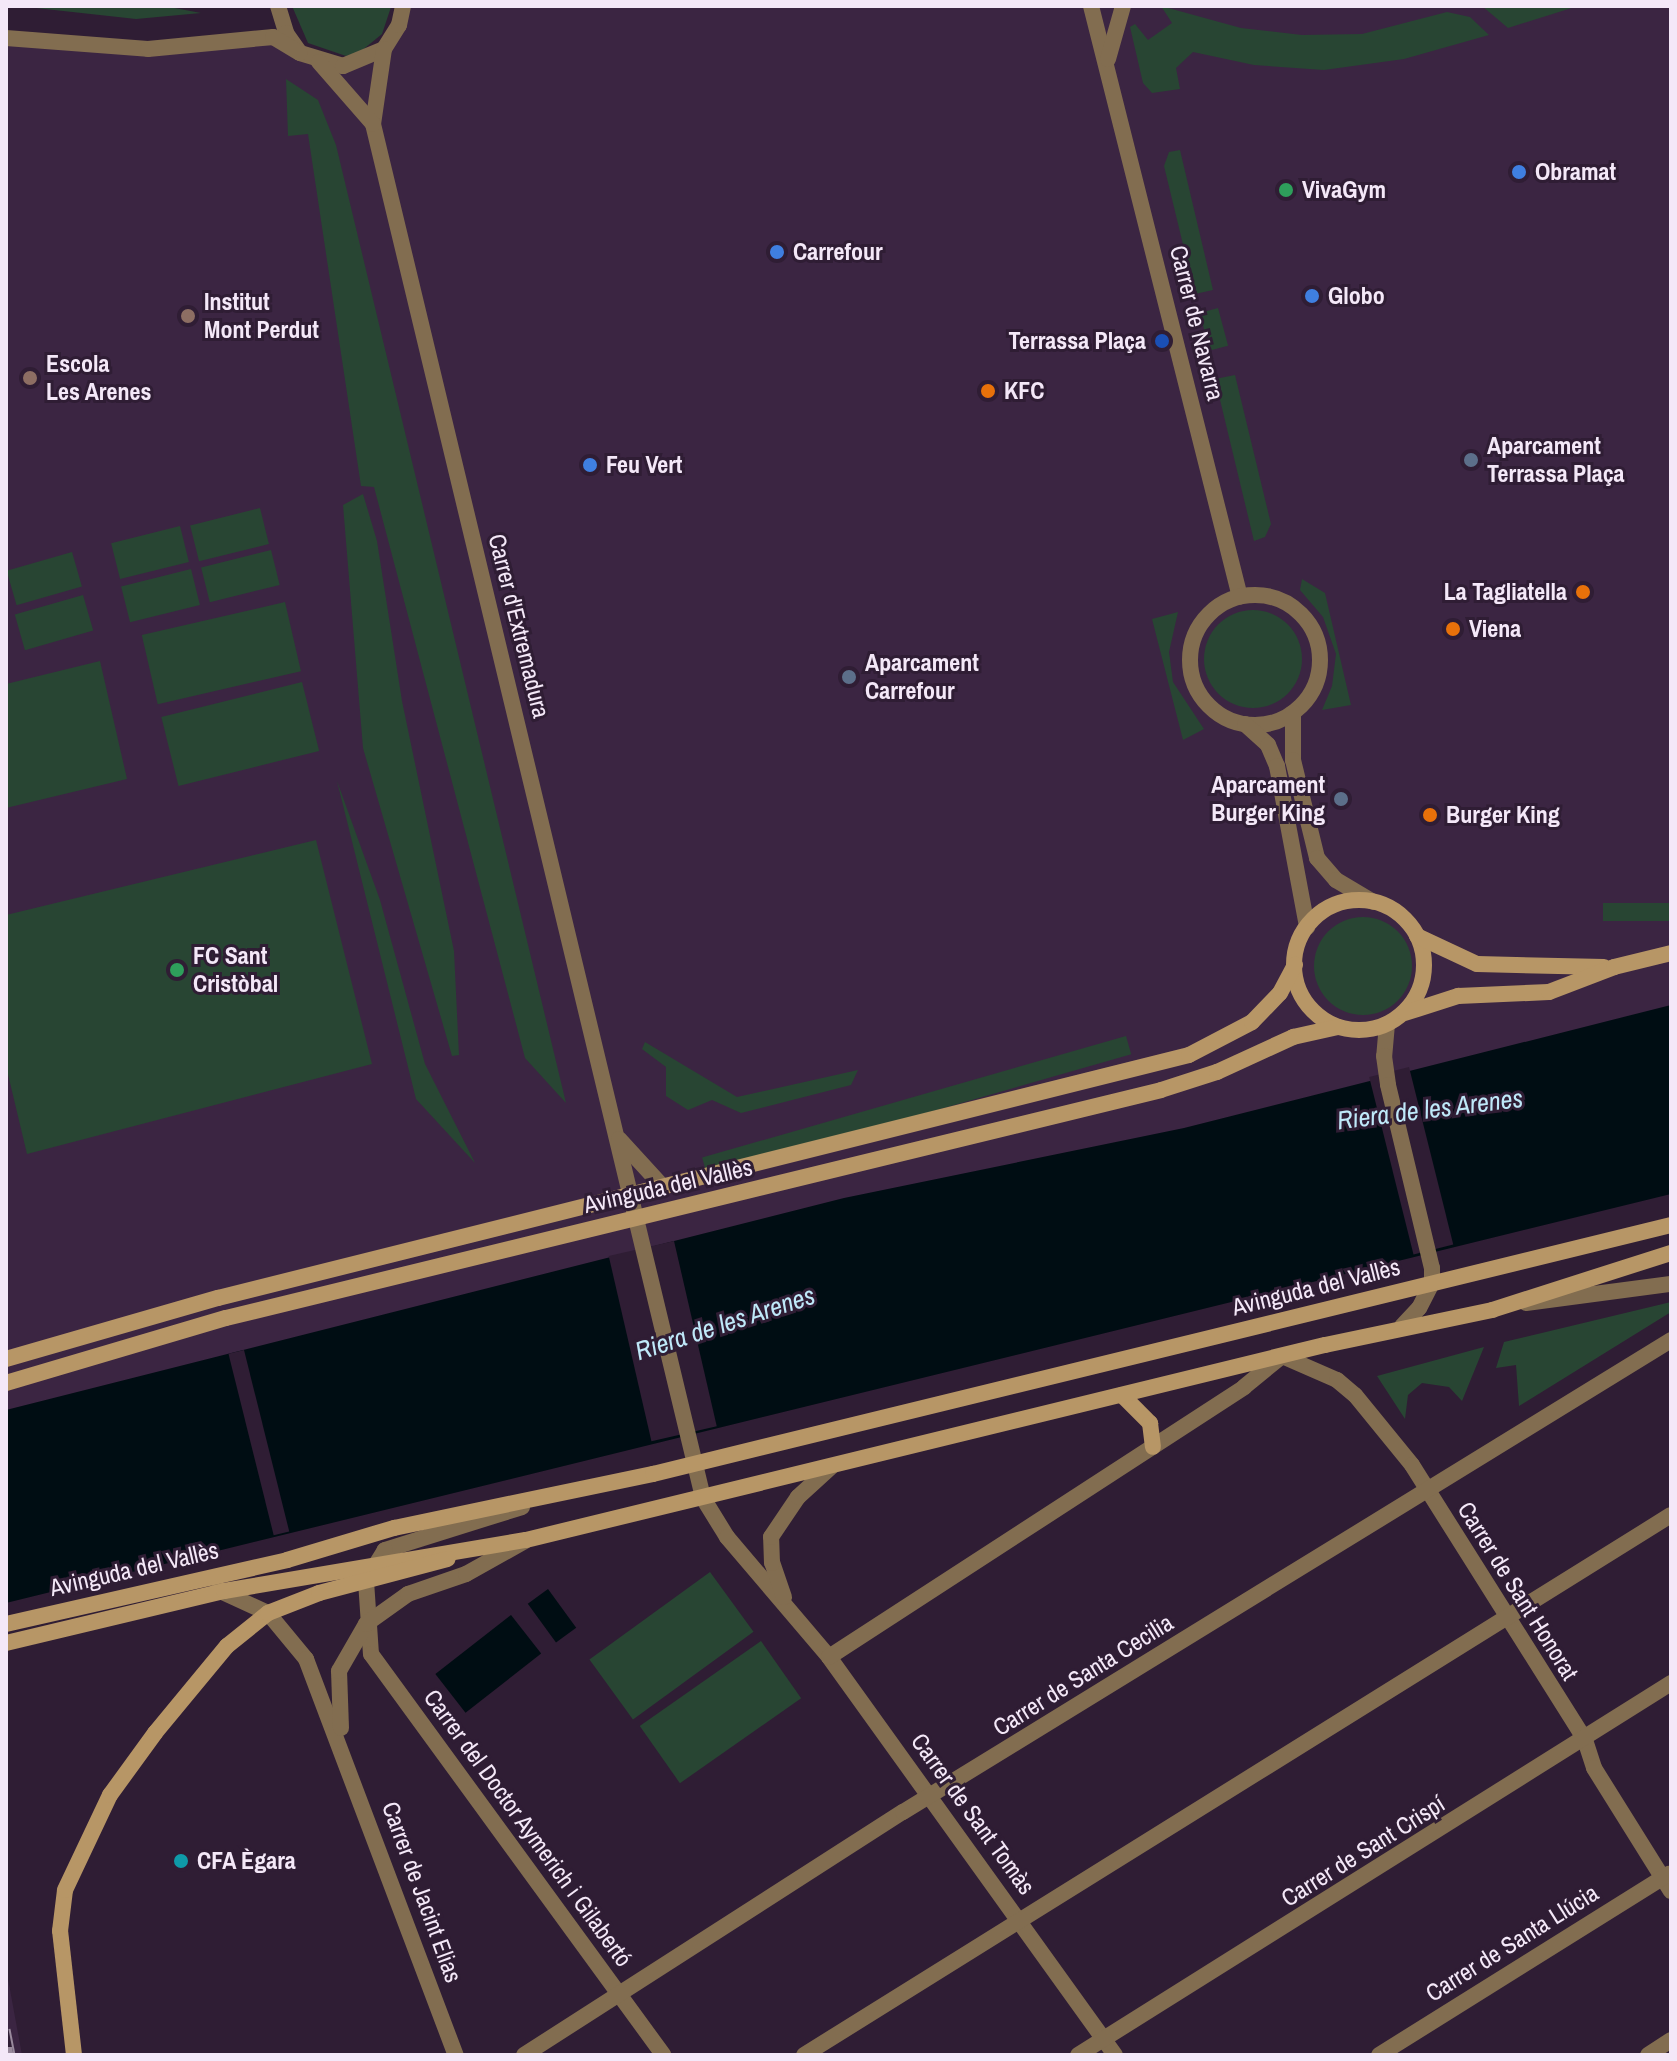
<!DOCTYPE html>
<meta charset="utf-8">
<style>
body{margin:0}
#map{position:relative;width:1677px;height:2061px;overflow:hidden;background:#2f1d34;font-family:"Archivo Narrow",sans-serif}
div>[style]{position:absolute}
.built>*{inset:0;background:#3b2542}
.green>*{inset:0;background:#284533;transform-origin:0 0}
.round{border-radius:50%}
.water>*{inset:0;background:#000d13;transform-origin:0 0}
.pier>*{inset:0;background:#2f1d34;transform-origin:0 0}
.street>*{height:16px;margin:-8px;padding:0 8px;transform-origin:8px;border-radius:8px;background:#826d50}
.street>.ring{margin:-8px;padding:0;box-sizing:content-box;background:none;border:16px solid #826d50;border-radius:50%}
.secondary>*{height:16px;margin:-8px;padding:0 8px;transform-origin:8px;border-radius:8px;background:#b79666}
.secondary>.ring{margin:-8px;padding:0;box-sizing:content-box;background:none;border:16px solid #b79666;border-radius:50%}
.rail>*{height:9px;margin-top:-4.5px;transform-origin:0;background:repeating-linear-gradient(90deg,#2f1d34 0 18px,#998a9d 0 36px);box-sizing:border-box;border-block:2px solid #998a9d}
.dots>*{width:22px;height:22px;translate:-50% -50%;box-sizing:border-box;border:4px solid #2f1d34;border-radius:50%}
span{translate:-50% -50%;white-space:nowrap;text-align:center;line-height:1.15;-webkit-text-stroke:6px #2f1d34;paint-order:stroke}
.poi-label{font-size:24px;color:#f4e8f8;font-weight:700}
.left{translate:0 -50%;text-align:left}
.right{translate:-100% -50%;text-align:right}
.street-label{font-size:24px;color:#f4e8f8}
.water-label{font-size:26px;color:#bfe9f9;font-style:italic}
.frame{position:absolute;inset:0;border:8px solid #f4e8f8;pointer-events:none}
</style>
<div id="map">
<div class="built">
<div style="clip-path:polygon(402px 6px,1671px 6px,1671px 1089px,6px 1560px,6px 36px,52px 46px,256px 36px,281px 28px,321px 66px,386px 47px)"></div>
<div style="clip-path:polygon(6px 1968px,22px 2055px,6px 2055px)"></div>
</div>
<div class="green">
<div style="clip-path:polygon(18px 6px,164px 6px,201px 13px,136px 19px)"></div>
<div style="clip-path:polygon(292px 6px,390px 6px,391px 7px,382px 34px,360px 52px,346px 56px,308px 43px)"></div>
<div style="clip-path:polygon(1161px 6px,1241px 28px,1302px 35px,1362px 34px,1447px 12px,1470px 17px,1489px 35px,1404px 59px,1324px 70px,1254px 65px,1193px 52px,1176px 68px,1180px 89px,1152px 93px,1143px 83px,1130px 27px,1135px 24px,1148px 40px,1172px 23px)"></div>
<div style="clip-path:polygon(1482px 6px,1578px 6px,1508px 28px)"></div>
<div style="clip-path:polygon(286px 79px,318px 100px,336px 145px,566px 1103px,525px 1058px,374px 487px,361px 486px,308px 134px,288px 136px)"></div>
<div style="clip-path:polygon(1180px 150px,1213px 290px,1195px 294px,1164px 166px,1169px 152px)"></div>
<div style="left:1218px;top:308px;width:39px;height:19px;rotate:75deg"></div>
<div style="clip-path:polygon(1235px 375px,1271px 524px,1265px 537px,1254px 541px,1215px 379px)"></div>
<div style="clip-path:polygon(363px 494px,377px 541px,402px 701px,454px 951px,459px 1055px,452px 1056px,363px 748px,343px 505px)"></div>
<div style="left:260px;top:508px;width:37px;height:72px;rotate:76deg"></div>
<div style="left:180px;top:526px;width:37px;height:71px;rotate:76deg"></div>
<div style="left:271px;top:550px;width:36px;height:72px;rotate:76deg"></div>
<div style="left:72px;top:552px;width:36px;height:68px;rotate:74deg"></div>
<div style="left:191px;top:569px;width:37px;height:72px;rotate:76deg"></div>
<div style="clip-path:polygon(1302px 579px,1325px 593px,1351px 705px,1322px 710px,1332px 686px,1336px 654px,1323px 617px,1300px 590px)"></div>
<div style="left:83px;top:595px;width:37px;height:71px;rotate:74deg"></div>
<div style="left:285px;top:602px;width:71px;height:147px;rotate:77deg"></div>
<div class="round" style="left:1204px;top:610px;width:98px;height:98px"></div>
<div style="clip-path:polygon(1178px 612px,1169px 652px,1173px 682px,1204px 729px,1183px 740px,1152px 619px)"></div>
<div style="clip-path:polygon(100px 661px,127px 779px,6px 808px,6px 684px)"></div>
<div style="left:302px;top:682px;width:71px;height:145px;rotate:76deg"></div>
<div style="clip-path:polygon(337px 781px,380px 900px,425px 1064px,475px 1163px,416px 1099px)"></div>
<div style="clip-path:polygon(316px 840px,372px 1064px,27px 1154px,6px 1066px,6px 915px)"></div>
<div style="left:1671px;top:903px;width:18px;height:68px;rotate:90deg"></div>
<div class="round" style="left:1314px;top:917px;width:98px;height:98px"></div>
<div style="left:1126px;top:1036px;width:19px;height:441px;rotate:74deg"></div>
<div style="clip-path:polygon(645px 1042px,737px 1097px,858px 1070px,851px 1085px,741px 1113px,712px 1100px,688px 1110px,666px 1096px,666px 1067px,642px 1049px)"></div>
<div style="clip-path:polygon(1671px 1302px,1671px 1312px,1519px 1406px,1516px 1365px,1496px 1368px,1504px 1342px)"></div>
<div style="clip-path:polygon(1484px 1347px,1462px 1401px,1449px 1387px,1422px 1383px,1408px 1395px,1405px 1419px,1377px 1376px)"></div>
<div style="left:710px;top:1572px;width:74px;height:149px;rotate:54deg"></div>
<div style="left:761px;top:1641px;width:70px;height:148px;rotate:55deg"></div>
</div>
<div class="water">
<div style="clip-path:polygon(1671px 1005px,1671px 1194px,6px 1603px,6px 1410px,844px 1198px,1184px 1128px)"></div>
<div style="left:548px;top:1589px;width:48px;height:25px;rotate:54deg"></div>
<div style="left:511px;top:1615px;width:49px;height:96px;rotate:52deg"></div>
</div>
<div class="pier">
<div style="left:1409px;top:1067px;width:183px;height:41px;rotate:76deg"></div>
<div style="left:674px;top:1241px;width:190px;height:67px;rotate:77deg"></div>
<div style="left:244px;top:1350px;width:187px;height:16px;rotate:76deg"></div>
</div>
<div class="street">
<div style="left:278px;top:6px;width:28px;rotate:73deg"></div>
<div style="left:286px;top:33px;width:24px;rotate:55deg"></div>
<div style="left:300px;top:53px;width:45px;rotate:16.8deg"></div>
<div style="left:343px;top:66px;width:44px;rotate:-22.5deg"></div>
<div style="left:384px;top:49px;width:28px;rotate:-58deg"></div>
<div style="left:399px;top:25px;width:19px;rotate:-78deg"></div>
<div style="left:1091px;top:6px;width:609px;rotate:75.85deg"></div>
<div style="left:6px;top:38px;width:142px;rotate:4.4deg"></div>
<div style="left:148px;top:49px;width:126px;rotate:-5.5deg"></div>
<div style="left:273px;top:37px;width:31px;rotate:31deg"></div>
<div style="left:384px;top:49px;width:76px;rotate:98.3deg"></div>
<div style="left:373px;top:124px;width:1413px;rotate:76.49deg"></div>
<div style="left:703px;top:1498px;width:46px;rotate:58.4deg"></div>
<div style="left:727px;top:1537px;width:157px;rotate:49.6deg"></div>
<div style="left:829px;top:1657px;width:490px;rotate:54.3deg"></div>
<div style="left:1108px;top:59px;width:55px;rotate:-74.2deg"></div>
<div style="left:319px;top:62px;width:82px;rotate:48.9deg"></div>
<div class="ring" style="left:1190px;top:595px;width:114px;height:114px"></div>
<div style="left:1293px;top:713px;width:47px;rotate:90deg"></div>
<div style="left:1293px;top:760px;width:101px;rotate:76.2deg"></div>
<div style="left:1317px;top:858px;width:29px;rotate:49deg"></div>
<div style="left:1336px;top:880px;width:43px;rotate:30.7deg"></div>
<div style="left:1245px;top:724px;width:31px;rotate:42deg"></div>
<div style="left:1268px;top:745px;width:23px;rotate:67deg"></div>
<div style="left:1277px;top:766px;width:164px;rotate:79.4deg"></div>
<div style="left:1387px;top:1024px;width:32px;rotate:95deg"></div>
<div style="left:1384px;top:1056px;width:29px;rotate:82deg"></div>
<div style="left:1388px;top:1085px;width:188px;rotate:76.5deg"></div>
<div style="left:1432px;top:1268px;width:15px;rotate:90deg"></div>
<div style="left:1432px;top:1283px;width:28px;rotate:117deg"></div>
<div style="left:1419px;top:1308px;width:25px;rotate:133deg"></div>
<div style="left:619px;top:1139px;width:65px;rotate:47.5deg"></div>
<div style="left:1526px;top:1303px;width:146px;rotate:-7.5deg"></div>
<div style="left:522px;top:1507px;width:144px;rotate:162.6deg"></div>
<div style="left:385px;top:1550px;width:36px;rotate:122deg"></div>
<div style="left:366px;top:1581px;width:73px;rotate:86.1deg"></div>
<div style="left:371px;top:1654px;width:496px;rotate:53.9deg"></div>
<div style="left:218px;top:1590px;width:55px;rotate:24.7deg"></div>
<div style="left:268px;top:1613px;width:60px;rotate:50.4deg"></div>
<div style="left:306px;top:1659px;width:423px;rotate:69.3deg"></div>
<div style="left:784px;top:1597px;width:36px;rotate:-109deg"></div>
<div style="left:772px;top:1563px;width:26px;rotate:-92deg"></div>
<div style="left:771px;top:1537px;width:48px;rotate:-56deg"></div>
<div style="left:798px;top:1497px;width:46px;rotate:-42.4deg"></div>
<div style="left:829px;top:1657px;width:495px;rotate:-33deg"></div>
<div style="left:1244px;top:1387px;width:49px;rotate:-39.2deg"></div>
<div style="left:1282px;top:1356px;width:60px;rotate:23.6deg"></div>
<div style="left:1337px;top:1380px;width:23px;rotate:40deg"></div>
<div style="left:1355px;top:1395px;width:90px;rotate:50.8deg"></div>
<div style="left:1412px;top:1465px;width:325px;rotate:57.8deg"></div>
<div style="left:1585px;top:1740px;width:29px;rotate:72deg"></div>
<div style="left:1594px;top:1768px;width:145px;rotate:58deg"></div>
<div style="left:341px;top:1728px;width:57px;rotate:-92deg"></div>
<div style="left:339px;top:1671px;width:54px;rotate:-60.1deg"></div>
<div style="left:366px;top:1624px;width:52px;rotate:-35.5deg"></div>
<div style="left:408px;top:1594px;width:61px;rotate:-19deg"></div>
<div style="left:466px;top:1574px;width:68px;rotate:-29.2deg"></div>
<div style="left:524px;top:2055px;width:450px;rotate:-32.7deg"></div>
<div style="left:903px;top:1812px;width:901px;rotate:-31.57deg"></div>
<div style="left:804px;top:2055px;width:1021px;rotate:-31.92deg"></div>
<div style="left:1078px;top:2055px;width:700px;rotate:-32.1deg"></div>
<div style="left:1379px;top:2055px;width:342px;rotate:-32deg"></div>
<div style="left:1648px;top:2055px;width:27px;rotate:-33deg"></div>
</div>
<div class="secondary">
<div class="ring" style="left:1294px;top:900px;width:114px;height:114px"></div>
<div style="left:1417px;top:936px;width:66px;rotate:25deg"></div>
<div style="left:1477px;top:964px;width:127px;rotate:1.4deg"></div>
<div style="left:1405px;top:1013px;width:56px;rotate:-17.8deg"></div>
<div style="left:1458px;top:996px;width:91px;rotate:-2.5deg"></div>
<div style="left:1549px;top:992px;width:70px;rotate:-21deg"></div>
<div style="left:1614px;top:967px;width:59px;rotate:-13.8deg"></div>
<div style="left:6px;top:1359px;width:221px;rotate:-16.1deg"></div>
<div style="left:218px;top:1298px;width:1001px;rotate:-14.05deg"></div>
<div style="left:1189px;top:1055px;width:71px;rotate:-27.6deg"></div>
<div style="left:1252px;top:1022px;width:40px;rotate:-46deg"></div>
<div style="left:1280px;top:993px;width:32px;rotate:-62deg"></div>
<div style="left:6px;top:1383px;width:229px;rotate:-16.5deg"></div>
<div style="left:226px;top:1318px;width:962px;rotate:-13.7deg"></div>
<div style="left:1161px;top:1090px;width:59px;rotate:-17.8deg"></div>
<div style="left:1217px;top:1072px;width:84px;rotate:-24.7deg"></div>
<div style="left:1293px;top:1037px;width:46px;rotate:-12.5deg"></div>
<div style="left:1122px;top:1395px;width:40px;rotate:45deg"></div>
<div style="left:1150px;top:1423px;width:24px;rotate:83deg"></div>
<div style="left:6px;top:1624px;width:288px;rotate:-12.8deg"></div>
<div style="left:287px;top:1560px;width:112px;rotate:-16.7deg"></div>
<div style="left:394px;top:1528px;width:265px;rotate:-11.8deg"></div>
<div style="left:653px;top:1474px;width:1048px;rotate:-13.74deg"></div>
<div style="left:6px;top:1643px;width:224px;rotate:-13.4deg"></div>
<div style="left:224px;top:1591px;width:306px;rotate:-9.6deg"></div>
<div style="left:526px;top:1540px;width:822px;rotate:-13.72deg"></div>
<div style="left:1325px;top:1345px;width:171px;rotate:-11.8deg"></div>
<div style="left:1492px;top:1310px;width:188px;rotate:-17.7deg"></div>
<div style="left:74px;top:2055px;width:125px;rotate:-96.4deg"></div>
<div style="left:60px;top:1931px;width:41px;rotate:-83deg"></div>
<div style="left:65px;top:1890px;width:105px;rotate:-64.7deg"></div>
<div style="left:110px;top:1795px;width:77px;rotate:-54deg"></div>
<div style="left:155px;top:1733px;width:113px;rotate:-50.4deg"></div>
<div style="left:227px;top:1646px;width:53px;rotate:-38.8deg"></div>
<div style="left:268px;top:1613px;width:55px;rotate:-21.4deg"></div>
<div style="left:319px;top:1593px;width:133px;rotate:-14.8deg"></div>
</div>
<div class="rail">
<div style="left:6px;top:2029px;width:26px;rotate:79deg"></div>
</div>
<div class="dots">
<div style="left:1519px;top:172px;background:#3f7fe0"></div>
<div style="left:1286px;top:190px;background:#2e9e5b"></div>
<div style="left:777px;top:252px;background:#3f7fe0"></div>
<div style="left:1312px;top:296px;background:#3f7fe0"></div>
<div style="left:188px;top:316px;background:#8d6e63"></div>
<div style="left:1162px;top:341px;background:#1a4fb4"></div>
<div style="left:30px;top:378px;background:#8d6e63"></div>
<div style="left:988px;top:391px;background:#e8710a"></div>
<div style="left:1471px;top:460px;background:#5c6f8a"></div>
<div style="left:590px;top:465px;background:#3f7fe0"></div>
<div style="left:1583px;top:592px;background:#e8710a"></div>
<div style="left:1453px;top:629px;background:#e8710a"></div>
<div style="left:849px;top:677px;background:#5c6f8a"></div>
<div style="left:1341px;top:799px;background:#5c6f8a"></div>
<div style="left:1430px;top:815px;background:#e8710a"></div>
<div style="left:177px;top:970px;background:#2e9e5b"></div>
<div style="left:181px;top:1861px;background:#0f9aa8"></div>
</div>
<div class="poi-label">
<span class="left" style="left:1535px;top:172px">Obramat</span>
<span class="left" style="left:1302px;top:190px">VivaGym</span>
<span class="left" style="left:793px;top:252px">Carrefour</span>
<span class="left" style="left:1328px;top:296px">Globo</span>
<span class="left" style="left:204px;top:316px">Institut<br>Mont Perdut</span>
<span class="right" style="left:1146px;top:341px">Terrassa Plaça</span>
<span class="left" style="left:46px;top:378px">Escola<br>Les Arenes</span>
<span class="left" style="left:1004px;top:391px">KFC</span>
<span class="left" style="left:1487px;top:460px">Aparcament<br>Terrassa Plaça</span>
<span class="left" style="left:606px;top:465px">Feu Vert</span>
<span class="right" style="left:1567px;top:592px">La Tagliatella</span>
<span class="left" style="left:1469px;top:629px">Viena</span>
<span class="left" style="left:865px;top:677px">Aparcament<br>Carrefour</span>
<span class="right" style="left:1325px;top:799px">Aparcament<br>Burger King</span>
<span class="left" style="left:1446px;top:815px">Burger King</span>
<span class="left" style="left:193px;top:970px">FC Sant<br>Cristòbal</span>
<span class="left" style="left:197px;top:1861px">CFA Ègara</span>
</div>
<div class="street-label">
<span style="left:1197px;top:323px;rotate:76deg">Carrer de Navarra</span>
<span style="left:519px;top:626px;rotate:76deg">Carrer d'Extremadura</span>
<span style="left:668px;top:1186px;rotate:-13deg">Avinguda del Vallès</span>
<span style="left:1316px;top:1287px;rotate:-14deg">Avinguda del Vallès</span>
<span style="left:134px;top:1569px;rotate:-13deg">Avinguda del Vallès</span>
<span style="left:1518px;top:1591px;rotate:58deg">Carrer de Sant Honorat</span>
<span style="left:1083px;top:1675px;rotate:-32deg">Carrer de Santa Cecilia</span>
<span style="left:973px;top:1814px;rotate:54deg">Carrer de Sant Tomàs</span>
<span style="left:528px;top:1828px;rotate:54deg">Carrer del Doctor Aymerich i Gilabertó</span>
<span style="left:1363px;top:1851px;rotate:-32deg">Carrer de Sant Crispí</span>
<span style="left:422px;top:1892px;rotate:70deg">Carrer de Jacint Elias</span>
<span style="left:1512px;top:1943px;rotate:-32deg">Carrer de Santa Llúcia</span>
</div>
<div class="water-label">
<span style="left:1430px;top:1109px;rotate:-7deg">Riera de les Arenes</span>
<span style="left:725px;top:1323px;rotate:-18deg">Riera de les Arenes</span>
</div>
<div class="frame"></div>
</div>
